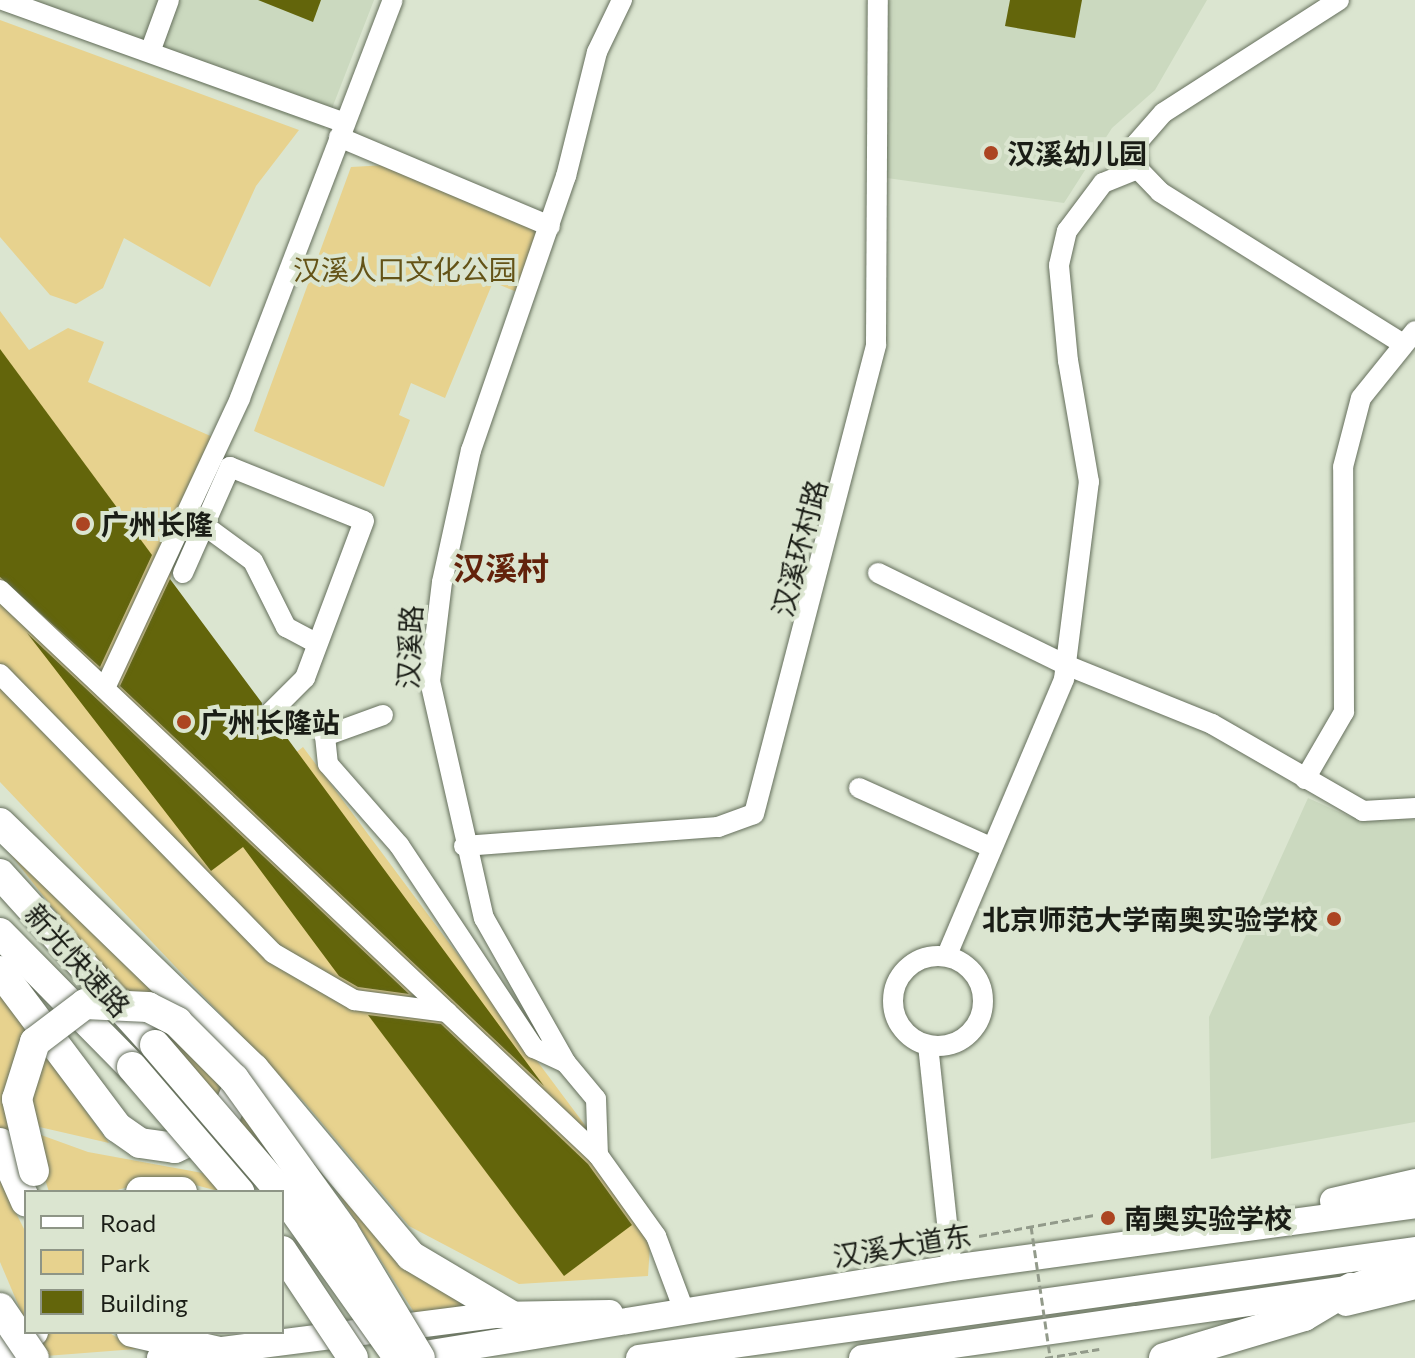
<!DOCTYPE html>
<meta charset="utf-8">
<style>
body{margin:0}
#map{position:relative;width:1415px;height:1358px;overflow:hidden;background:#dbe5d0;font-family:Commissioner,"Noto Sans SC",sans-serif}
div>[style]{position:absolute}
.built>*{inset:0;background:#cbd9bf}
.green>*{inset:0;background:#e7d28e}
.building>*{inset:0;background:#63650b}
.path>*{height:3px;margin-top:-1.5px;transform-origin:0;background:repeating-linear-gradient(90deg,#929a8a 0 8px,transparent 0 12px)}
.roads{filter:drop-shadow(0 0 2px #656f5c) drop-shadow(0 0 2px #656f5c)}
.minor>*{height:20px;margin:-10px;padding:0 10px;transform-origin:10px;border-radius:10px;background:#fff}
.minor>.ring{margin:-10px;padding:0;box-sizing:content-box;background:none;border:20px solid #fff;border-radius:50%}
.major>*{height:26px;margin:-13px;padding:0 13px;transform-origin:13px;border-radius:13px;background:#fff}
.highway>*{height:30px;margin:-15px;padding:0 15px;transform-origin:15px;border-radius:15px;background:#fff}
.path-bridge>*{height:3px;margin-top:-1.5px;transform-origin:0;background:repeating-linear-gradient(90deg,#929a8a 0 8px,transparent 0 12px)}
.bridges{filter:drop-shadow(0 0 2px #656f5c) drop-shadow(0 0 2px #656f5c)}
.highway-bridge>*{height:30px;margin:-15px;padding:0 15px;transform-origin:15px;border-radius:15px;background:#fff}
.dots>*{width:22px;height:22px;translate:-50% -50%;box-sizing:border-box;border:4px solid #dbe5d0;border-radius:50%}
span{translate:-50% -50%;white-space:nowrap;text-align:center;line-height:1.15;-webkit-text-stroke:8px #dbe5d0;paint-order:stroke}
.poi-label{font-size:28px;color:#1a1d16;font-weight:700}
.left{translate:0 -50%;text-align:left}
.right{translate:-100% -50%;text-align:right}
.park-label{font-size:28px;color:#645317}
.street-label{font-size:28px;color:#1a1d16}
.quarter-label{font-size:32px;color:#63220b;font-weight:700}
.legend{position:absolute;left:24px;top:1190px;width:260px;height:144px;box-sizing:border-box;background:#dbe5d0;border:2px solid #8e9586;margin:0;padding:10px 14px;list-style:none;font-size:24px;color:#1a1d16}
.legend li{display:flex;align-items:center;gap:16px;height:40px}
.legend b{width:40px;border:2px solid #8e9586}
</style>
<div id="map">
<div class="built">
<div style="clip-path:polygon(0 0,374px 0,324px 129px,0 10px)"></div>
<div style="clip-path:polygon(889px 0,1207px 0,1155px 90px,1112px 128px,1064px 203px,887px 178px,883px 30px)"></div>
<div style="clip-path:polygon(1308px 798px,1350px 817px,1415px 820px,1415px 1122px,1211px 1159px,1209px 1017px)"></div>
</div>
<div class="green">
<div style="clip-path:polygon(0 20px,299px 130px,256px 186px,210px 287px,124px 238px,103px 288px,76px 304px,50px 295px,0 237px)"></div>
<div style="clip-path:polygon(386px 165px,541px 232px,519px 293px,493px 282px,445px 398px,411px 383px,399px 415px,410px 420px,384px 487px,254px 431px,351px 167px)"></div>
<div style="clip-path:polygon(0 311px,29px 350px,68px 328px,104px 342px,88px 382px,215px 438px,150px 642px,258px 782px,303px 747px,652px 1215px,648px 1276px,519px 1284px,409px 1226px,305px 1103px,0 782px)"></div>
<div style="clip-path:polygon(0 841px,186px 1013px,305px 1198px,74px 935px)"></div>
<div style="clip-path:polygon(0 994px,6px 1001px,109px 1143px,9px 1120px,27px 1170px,0 1129px)"></div>
<div style="clip-path:polygon(30px 1131px,88px 1152px,208px 1174px,222px 1192px,165px 1177px,110px 1192px,49px 1192px)"></div>
<div style="clip-path:polygon(0 1181px,26px 1233px,26px 1323px,0 1262px)"></div>
<div style="clip-path:polygon(336px 1190px,399px 1258px,462px 1300px,461px 1311px,419px 1320px)"></div>
<div style="clip-path:polygon(45px 1332px,108px 1332px,136px 1349px,20px 1358px)"></div>
</div>
<div class="building">
<div style="clip-path:polygon(258px 0,321px 0,313px 22px)"></div>
<div style="clip-path:polygon(1010px 0,1082px 0,1075px 38px,1005px 26px)"></div>
<div style="clip-path:polygon(0 349px,152px 555px,100px 667px,0 577px)"></div>
<div style="clip-path:polygon(170px 579px,262px 703px,261px 721px,276px 723px,544px 1086px,120px 686px)"></div>
<div style="clip-path:polygon(27px 633px,409px 994px,358px 987px,339px 976px,243px 847px,211px 871px)"></div>
<div style="clip-path:polygon(368px 1015px,441px 1024px,588px 1164px,632px 1225px,564px 1276px)"></div>
</div>
<div class="path">
<div style="left:979px;top:1236px;width:117px;rotate:-10.3deg"></div>
<div style="left:1045px;top:1358px;width:55px;rotate:-9.5deg"></div>
</div>
<div class="roads">
<div class="minor">
<div style="left:3px;top:0;width:363px;rotate:19.8deg"></div>
<div style="left:622px;top:0;width:58px;rotate:115.7deg"></div>
<div style="left:597px;top:52px;width:128px;rotate:104deg"></div>
<div style="left:566px;top:176px;width:290px;rotate:109.1deg"></div>
<div style="left:471px;top:450px;width:135px;rotate:102.4deg"></div>
<div style="left:442px;top:582px;width:100px;rotate:96.9deg"></div>
<div style="left:430px;top:681px;width:243px;rotate:77.2deg"></div>
<div style="left:484px;top:918px;width:167px;rotate:60.5deg"></div>
<div style="left:566px;top:1063px;width:47px;rotate:50.2deg"></div>
<div style="left:596px;top:1099px;width:56px;rotate:88deg"></div>
<div style="left:598px;top:1155px;width:100px;rotate:54.4deg"></div>
<div style="left:656px;top:1236px;width:82px;rotate:69.4deg"></div>
<div style="left:1339px;top:0;width:209px;rotate:147.3deg"></div>
<div style="left:1163px;top:113px;width:41px;rotate:131.1deg"></div>
<div style="left:1136px;top:144px;width:25px;rotate:85deg"></div>
<div style="left:1138px;top:169px;width:32px;rotate:46deg"></div>
<div style="left:1160px;top:192px;width:283px;rotate:32deg"></div>
<div style="left:150px;top:52px;width:55px;rotate:-69.9deg"></div>
<div style="left:339px;top:137px;width:229px;rotate:22.9deg"></div>
<div style="left:193px;top:517px;width:74px;rotate:36.3deg"></div>
<div style="left:253px;top:561px;width:74px;rotate:63.4deg"></div>
<div style="left:286px;top:627px;width:34px;rotate:28deg"></div>
<div style="left:183px;top:573px;width:116px;rotate:-66.1deg"></div>
<div style="left:230px;top:467px;width:144px;rotate:21.9deg"></div>
<div style="left:364px;top:521px;width:168px;rotate:110.6deg"></div>
<div style="left:305px;top:678px;width:48px;rotate:135deg"></div>
<div style="left:878px;top:573px;width:209px;rotate:26.1deg"></div>
<div style="left:1066px;top:665px;width:157px;rotate:22deg"></div>
<div style="left:1212px;top:724px;width:174px;rotate:29.9deg"></div>
<div style="left:1363px;top:811px;width:52px;rotate:-3.3deg"></div>
<div style="left:0;top:590px;width:823px;rotate:43.37deg"></div>
<div style="left:0;top:674px;width:390px;rotate:45.6deg"></div>
<div style="left:273px;top:953px;width:94px;rotate:30.1deg"></div>
<div style="left:354px;top:1000px;width:94px;rotate:7.4deg"></div>
<div style="left:105px;top:688px;width:320px;rotate:-65deg"></div>
<div style="left:240px;top:398px;width:426px;rotate:-69deg"></div>
<div style="left:383px;top:715px;width:62px;rotate:160.1deg"></div>
<div style="left:325px;top:736px;width:28px;rotate:84deg"></div>
<div style="left:328px;top:764px;width:108px;rotate:48.8deg"></div>
<div style="left:399px;top:845px;width:244px;rotate:56.4deg"></div>
<div style="left:534px;top:1048px;width:35px;rotate:25deg"></div>
<div style="left:1305px;top:779px;width:78px;rotate:-59.8deg"></div>
<div style="left:1344px;top:712px;width:245px;rotate:-90.2deg"></div>
<div style="left:1343px;top:467px;width:71px;rotate:-75.4deg"></div>
<div style="left:1361px;top:398px;width:86px;rotate:-51.1deg"></div>
<div style="left:859px;top:788px;width:141px;rotate:24.2deg"></div>
<div style="left:464px;top:846px;width:255px;rotate:-4.3deg"></div>
<div style="left:718px;top:827px;width:38px;rotate:-20deg"></div>
<div style="left:754px;top:814px;width:485px;rotate:-75.4deg"></div>
<div style="left:876px;top:345px;width:345px;rotate:-89.7deg"></div>
<div style="left:947px;top:955px;width:300px;rotate:-67deg"></div>
<div style="left:1064px;top:679px;width:199px;rotate:-82.8deg"></div>
<div style="left:1089px;top:482px;width:123px;rotate:-99.8deg"></div>
<div style="left:1068px;top:361px;width:96px;rotate:-95.4deg"></div>
<div style="left:1059px;top:265px;width:35px;rotate:-77deg"></div>
<div style="left:1067px;top:231px;width:60px;rotate:-53.1deg"></div>
<div style="left:1103px;top:183px;width:38px;rotate:-22deg"></div>
<div class="ring" style="left:893px;top:956px;width:70px;height:70px"></div>
<div style="left:928px;top:1045px;width:224px;rotate:83.9deg"></div>
</div>
<div class="major">
<div style="left:1333px;top:1201px;width:84px;rotate:-13deg"></div>
<div style="left:1346px;top:1303px;width:71px;rotate:-13.8deg"></div>
<div style="left:160px;top:1358px;width:339px;rotate:-7.3deg"></div>
<div style="left:496px;top:1315px;width:114px;rotate:-1deg"></div>
<div style="left:400px;top:1358px;width:559px;rotate:-9.26deg"></div>
<div style="left:952px;top:1268px;width:467px;rotate:-7.7deg"></div>
<div style="left:639px;top:1358px;width:783px;rotate:-7.92deg"></div>
<div style="left:862px;top:1358px;width:494px;rotate:-8.1deg"></div>
<div style="left:1351px;top:1288px;width:69px;rotate:-21.3deg"></div>
</div>
<div class="highway">
<div style="left:0;top:823px;width:354px;rotate:44.1deg"></div>
<div style="left:254px;top:1069px;width:244px;rotate:50deg"></div>
<div style="left:411px;top:1256px;width:117px;rotate:30.7deg"></div>
<div style="left:0;top:874px;width:231px;rotate:47.8deg"></div>
<div style="left:0;top:933px;width:188px;rotate:45.4deg"></div>
<div style="left:0;top:971px;width:195px;rotate:53.1deg"></div>
<div style="left:117px;top:1127px;width:28px;rotate:35deg"></div>
<div style="left:140px;top:1143px;width:35px;rotate:8deg"></div>
<div style="left:175px;top:1148px;width:51px;rotate:-25.6deg"></div>
<div style="left:221px;top:1126px;width:43px;rotate:-66.4deg"></div>
<div style="left:238px;top:1087px;width:23px;rotate:-113deg"></div>
<div style="left:0;top:1143px;width:64px;rotate:66.2deg"></div>
<div style="left:141px;top:1192px;width:41px"></div>
<div style="left:132px;top:1332px;width:89px;rotate:12.9deg"></div>
<div style="left:0;top:1354px;width:40px;rotate:-34deg"></div>
<div style="left:1164px;top:1358px;width:146px;rotate:-16.7deg"></div>
<div style="left:1304px;top:1316px;width:55px;rotate:-30.8deg"></div>
</div>
</div>
<div class="path-bridge">
<div style="left:1031px;top:1226px;width:132px;rotate:81.7deg"></div>
</div>
<div class="bridges">
<div class="highway-bridge">
<div style="left:155px;top:1045px;width:194px;rotate:49.4deg"></div>
<div style="left:132px;top:1067px;width:165px;rotate:49.4deg"></div>
<div style="left:34px;top:1171px;width:74px;rotate:-103.3deg"></div>
<div style="left:17px;top:1099px;width:60px;rotate:-72.5deg"></div>
<div style="left:35px;top:1042px;width:63px;rotate:-37.2deg"></div>
<div style="left:85px;top:1004px;width:63px;rotate:2.7deg"></div>
<div style="left:148px;top:1007px;width:33px;rotate:27deg"></div>
<div style="left:177px;top:1022px;width:81px;rotate:45deg"></div>
<div style="left:234px;top:1079px;width:186px;rotate:54.2deg"></div>
<div style="left:343px;top:1230px;width:149px;rotate:59deg"></div>
<div style="left:282px;top:1193px;width:202px;rotate:54.7deg"></div>
<div style="left:282px;top:1251px;width:128px;rotate:56.4deg"></div>
<div style="left:0;top:1308px;width:60px;rotate:55.8deg"></div>
</div>
</div>
<div class="dots">
<div style="left:991px;top:153px;background:#ac4522"></div>
<div style="left:83px;top:524px;background:#ac4522"></div>
<div style="left:184px;top:722px;background:#ac4522"></div>
<div style="left:1334px;top:919px;background:#ac4522"></div>
<div style="left:1108px;top:1218px;background:#ac4522"></div>
</div>
<div class="poi-label">
<span class="left" style="left:1007px;top:153px">汉溪幼儿园</span>
<span class="left" style="left:101px;top:524px">广州长隆</span>
<span class="left" style="left:200px;top:722px">广州长隆站</span>
<span class="right" style="left:1318px;top:919px">北京师范大学南奥实验学校</span>
<span class="left" style="left:1124px;top:1218px">南奥实验学校</span>
</div>
<div class="park-label">
<span style="left:405px;top:269px">汉溪人口文化公园</span>
</div>
<div class="street-label">
<span style="left:799px;top:548px;rotate:-75deg">汉溪环村路</span>
<span style="left:409px;top:647px;rotate:-87deg">汉溪路</span>
<span style="left:78px;top:960px;rotate:48deg">新光快速路</span>
<span style="left:902px;top:1245px;rotate:-9deg">汉溪大道东</span>
</div>
<div class="quarter-label">
<span style="left:501px;top:567px">汉溪村</span>
</div>
<ul class="legend">
<li><b style="height:10px;background:#fff"></b>Road</li>
<li><b style="height:22px;background:#e7d28e"></b>Park</li>
<li><b style="height:22px;background:#63650b"></b>Building</li>
</ul>
</div>
